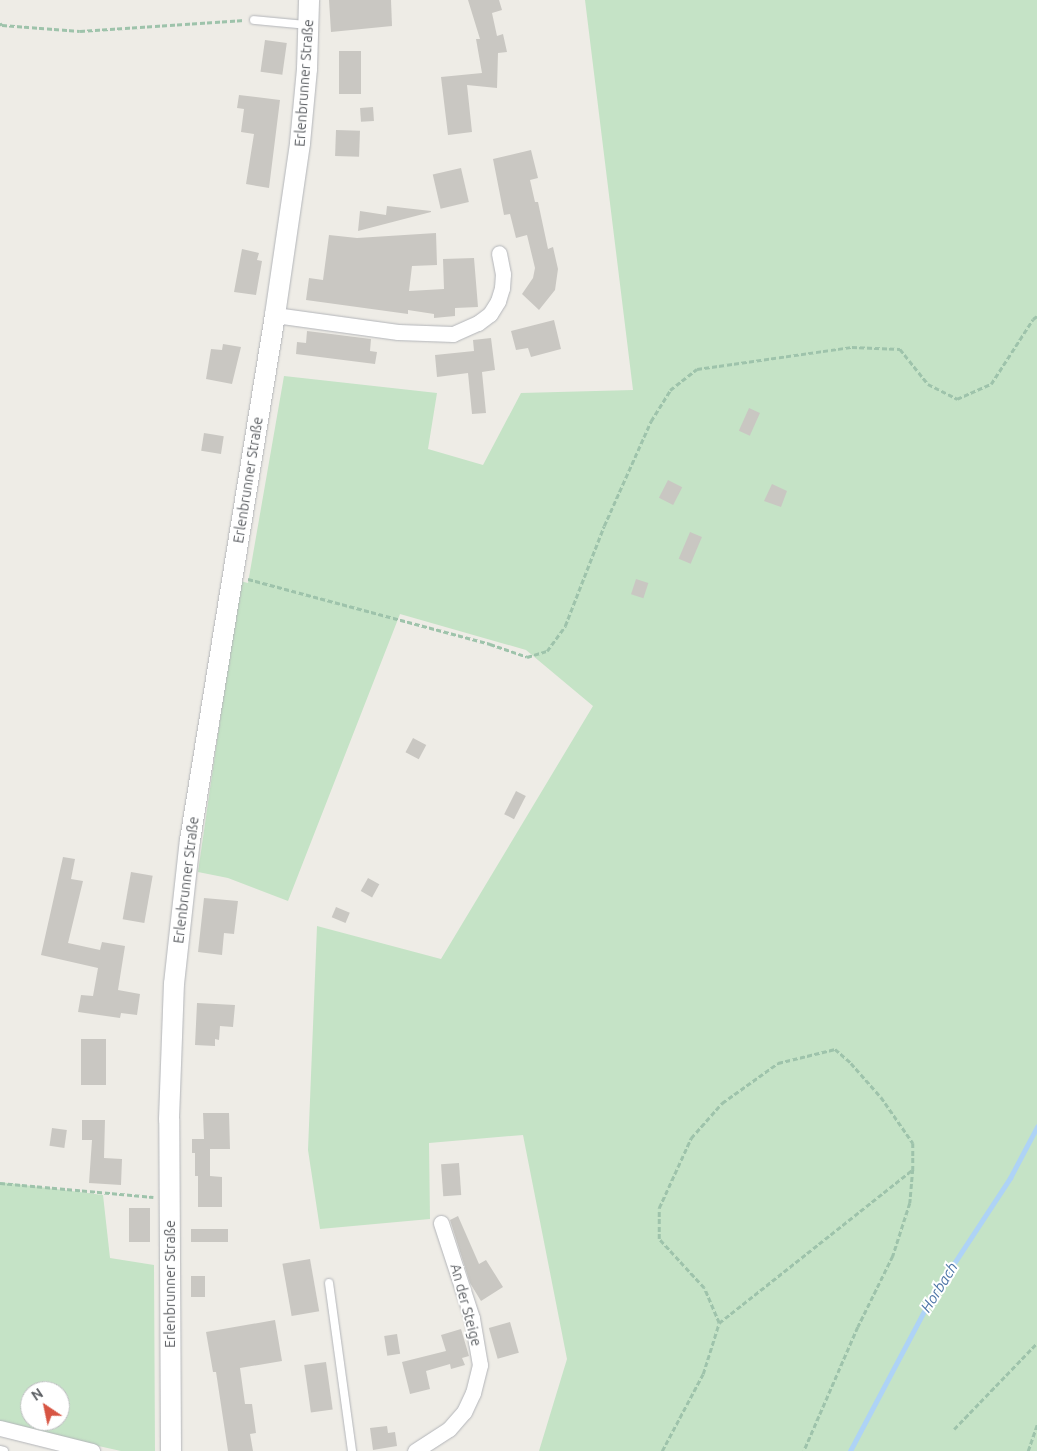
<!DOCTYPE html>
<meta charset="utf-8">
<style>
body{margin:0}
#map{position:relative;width:1037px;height:1451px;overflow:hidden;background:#eeece6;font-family:Ubuntu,sans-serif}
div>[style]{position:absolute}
.green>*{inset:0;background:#c5e3c6}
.stream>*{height:4.5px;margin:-2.25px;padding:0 2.25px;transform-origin:2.25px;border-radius:2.25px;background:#aed3f6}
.building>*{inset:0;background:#c9c7c2;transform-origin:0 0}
.path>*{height:2.5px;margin-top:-1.25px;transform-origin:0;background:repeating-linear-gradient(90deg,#9ec3ab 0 5px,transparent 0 7.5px)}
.roads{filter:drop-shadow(0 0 1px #b3b5b9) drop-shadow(0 0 1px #b3b5b9)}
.lane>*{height:8px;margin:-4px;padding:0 4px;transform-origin:4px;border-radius:4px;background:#fff}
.street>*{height:15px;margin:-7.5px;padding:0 7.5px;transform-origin:7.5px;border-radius:7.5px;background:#fff}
.secondary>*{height:20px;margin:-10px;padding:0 10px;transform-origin:10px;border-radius:10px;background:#fff}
span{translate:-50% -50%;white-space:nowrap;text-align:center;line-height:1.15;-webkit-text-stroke:4px #fff;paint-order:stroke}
.street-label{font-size:14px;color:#5d6064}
.water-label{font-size:15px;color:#4c74a6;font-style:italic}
.north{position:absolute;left:20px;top:1381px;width:50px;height:50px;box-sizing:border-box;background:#fff;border:1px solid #bebfc1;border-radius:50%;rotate:326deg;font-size:14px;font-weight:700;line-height:20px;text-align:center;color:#5d6064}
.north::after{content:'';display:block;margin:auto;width:18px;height:22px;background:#d75543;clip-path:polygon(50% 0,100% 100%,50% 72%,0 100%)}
</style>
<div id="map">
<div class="green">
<div style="clip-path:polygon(585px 0,1037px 0,1037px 1451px,539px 1451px,567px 1359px,523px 1135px,429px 1143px,430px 1219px,320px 1229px,308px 1150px,317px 926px,441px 959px,593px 706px,526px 650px,400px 614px,288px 901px,228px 878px,198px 872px,240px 581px,248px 583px,284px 376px,437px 393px,428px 449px,483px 465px,521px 393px,633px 390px)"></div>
<div style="clip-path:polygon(evenodd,0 1182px,103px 1195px,110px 1258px,154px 1265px,155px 1451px,121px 1451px,0 1424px,0 1182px,30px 1391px,60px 1391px,60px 1421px,30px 1421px,30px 1391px)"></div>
</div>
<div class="stream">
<div style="left:850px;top:1451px;width:171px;rotate:-62.1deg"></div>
<div style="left:930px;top:1300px;width:146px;rotate:-56.7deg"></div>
<div style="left:1010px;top:1178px;width:58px;rotate:-62.1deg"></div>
</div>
<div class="building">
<div style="clip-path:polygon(329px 0,391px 0,392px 26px,331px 32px)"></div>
<div style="clip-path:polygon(468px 0,499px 0,502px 10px,492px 13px,497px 36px,503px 34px,507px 52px,498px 53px,497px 88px,467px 85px,472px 132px,448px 135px,441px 77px,482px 73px,476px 39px,480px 39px)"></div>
<div style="left:265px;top:40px;width:22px;height:32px;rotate:8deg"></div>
<div style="left:361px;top:51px;width:43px;height:22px;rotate:90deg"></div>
<div style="clip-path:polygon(239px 95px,280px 100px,269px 188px,246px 184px,254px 134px,241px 132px,244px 109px,237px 108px)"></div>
<div style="left:373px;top:107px;width:14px;height:13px;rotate:86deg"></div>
<div style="left:336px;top:130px;width:24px;height:26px;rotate:2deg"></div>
<div style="clip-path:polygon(531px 150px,538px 178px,530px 180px,535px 202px,538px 202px,548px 249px,553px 247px,558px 269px,555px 290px,539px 310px,522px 294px,533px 278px,535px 268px,527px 235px,516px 238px,510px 214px,504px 215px,493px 159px)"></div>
<div style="left:461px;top:168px;width:35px;height:29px;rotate:77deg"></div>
<div style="clip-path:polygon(387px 206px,431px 211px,431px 212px,358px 231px,360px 211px,386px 215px)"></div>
<div style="clip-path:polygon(436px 233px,437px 265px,412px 266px,409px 291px,444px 289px,443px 259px,474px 258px,478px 307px,455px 308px,455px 316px,434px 318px,434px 314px,408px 310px,408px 314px,306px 300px,309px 278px,323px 280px,329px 235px,357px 238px)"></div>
<div style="clip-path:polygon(242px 249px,259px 253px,257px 260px,262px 261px,256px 295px,234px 292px)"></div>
<div style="clip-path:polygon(554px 320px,561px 349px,531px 357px,528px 348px,516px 350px,511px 331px)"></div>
<div style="clip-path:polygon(307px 331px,371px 339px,370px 351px,377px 352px,375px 364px,296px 354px,297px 342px,306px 343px)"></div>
<div style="clip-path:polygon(491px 338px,495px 370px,482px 372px,486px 413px,472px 414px,468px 373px,437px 377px,435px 355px,474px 351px,473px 340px)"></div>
<div style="clip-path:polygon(223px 344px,241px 347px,232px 384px,206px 379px,211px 349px,222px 350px)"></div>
<div style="left:749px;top:408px;width:12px;height:25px;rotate:24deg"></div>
<div style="left:204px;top:433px;width:20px;height:18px;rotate:9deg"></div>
<div style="left:668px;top:480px;width:16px;height:20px;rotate:27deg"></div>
<div style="clip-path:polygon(772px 484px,787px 491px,781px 507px,764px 501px)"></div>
<div style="left:690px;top:532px;width:13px;height:29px;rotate:23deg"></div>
<div style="left:636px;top:579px;width:13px;height:16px;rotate:18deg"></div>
<div style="left:413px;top:738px;width:15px;height:16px;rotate:28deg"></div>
<div style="left:516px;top:791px;width:11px;height:26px;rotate:27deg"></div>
<div style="clip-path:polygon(63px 857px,75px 859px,71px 879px,83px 881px,68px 943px,100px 950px,102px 942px,125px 946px,118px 990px,140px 994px,137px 1015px,121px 1013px,120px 1018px,78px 1012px,81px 995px,93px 996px,98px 968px,41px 955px)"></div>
<div style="left:131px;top:872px;width:22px;height:48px;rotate:10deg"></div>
<div style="left:368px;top:878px;width:13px;height:15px;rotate:29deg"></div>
<div style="clip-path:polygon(204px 898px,238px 901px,234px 934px,224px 933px,222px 955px,198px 952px)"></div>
<div style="left:336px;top:907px;width:15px;height:11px;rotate:23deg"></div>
<div style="clip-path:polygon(197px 1003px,235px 1005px,233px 1027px,220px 1026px,219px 1040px,215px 1039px,215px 1046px,195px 1045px)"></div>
<div style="left:81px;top:1039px;width:25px;height:46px"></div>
<div style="clip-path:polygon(203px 1113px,229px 1113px,230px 1149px,210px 1149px,210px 1176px,222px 1177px,222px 1207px,198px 1207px,198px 1176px,195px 1176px,195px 1153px,192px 1153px,192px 1139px,204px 1139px)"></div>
<div style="clip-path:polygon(82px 1120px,105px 1120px,104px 1158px,122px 1159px,121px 1185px,89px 1183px,92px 1140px,82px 1140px)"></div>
<div style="left:52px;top:1128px;width:15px;height:18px;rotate:8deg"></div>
<div style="left:459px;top:1163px;width:32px;height:18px;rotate:86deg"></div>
<div style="left:129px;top:1208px;width:21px;height:34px"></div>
<div style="clip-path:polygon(458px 1216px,479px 1264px,486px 1260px,503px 1287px,481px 1301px,470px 1283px,450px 1220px)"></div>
<div style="left:228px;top:1229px;width:13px;height:37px;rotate:90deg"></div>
<div style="left:310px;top:1259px;width:53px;height:28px;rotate:80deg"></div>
<div style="left:191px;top:1276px;width:14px;height:21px"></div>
<div style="clip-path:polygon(275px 1320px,282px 1361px,240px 1368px,245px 1404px,252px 1404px,256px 1433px,250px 1434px,253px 1451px,228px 1451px,216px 1372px,213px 1372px,206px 1332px)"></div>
<div style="left:510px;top:1322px;width:32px;height:22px;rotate:74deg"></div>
<div style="clip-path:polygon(461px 1329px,469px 1356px,462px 1358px,465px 1365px,451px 1369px,450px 1364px,426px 1371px,430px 1389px,410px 1394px,402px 1362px,446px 1351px,441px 1335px)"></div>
<div style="left:397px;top:1334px;width:20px;height:13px;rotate:81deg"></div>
<div style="left:326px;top:1362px;width:48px;height:22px;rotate:82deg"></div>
<div style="clip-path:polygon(387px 1426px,388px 1433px,395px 1432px,397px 1446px,373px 1450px,370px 1428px)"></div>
</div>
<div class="path">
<div style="left:0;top:23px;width:3px;rotate:45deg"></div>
<div style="left:2px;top:25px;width:78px;rotate:4.4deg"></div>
<div style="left:80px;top:31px;width:165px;rotate:-3.8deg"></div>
<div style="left:248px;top:579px;width:251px;rotate:15deg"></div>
<div style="left:490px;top:644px;width:39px;rotate:19deg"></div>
<div style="left:527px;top:657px;width:21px;rotate:-17deg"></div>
<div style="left:547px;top:651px;width:31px;rotate:-54deg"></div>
<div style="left:565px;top:626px;width:107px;rotate:-68.7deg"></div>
<div style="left:604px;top:526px;width:115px;rotate:-65.9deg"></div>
<div style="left:651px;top:421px;width:36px;rotate:-58deg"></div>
<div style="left:670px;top:390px;width:34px;rotate:-38deg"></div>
<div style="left:697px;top:369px;width:157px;rotate:-8.1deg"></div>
<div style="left:852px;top:347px;width:48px;rotate:2.4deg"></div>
<div style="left:900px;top:349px;width:45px;rotate:51.3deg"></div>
<div style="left:928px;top:384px;width:33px;rotate:27deg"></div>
<div style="left:957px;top:399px;width:37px;rotate:-24deg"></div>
<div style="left:991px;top:384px;width:77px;rotate:-57.1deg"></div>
<div style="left:1033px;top:319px;width:5px;rotate:-37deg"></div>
<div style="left:0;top:1183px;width:154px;rotate:5.2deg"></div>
<div style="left:719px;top:1323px;width:38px;rotate:-113deg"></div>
<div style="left:704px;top:1288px;width:67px;rotate:-132.6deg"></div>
<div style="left:659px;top:1239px;width:31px;rotate:-90deg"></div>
<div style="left:659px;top:1208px;width:77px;rotate:-65.4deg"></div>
<div style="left:691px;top:1138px;width:47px;rotate:-48.5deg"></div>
<div style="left:722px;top:1103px;width:69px;rotate:-35.5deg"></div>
<div style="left:778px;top:1063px;width:59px;rotate:-13.8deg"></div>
<div style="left:835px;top:1049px;width:21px;rotate:41deg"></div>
<div style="left:851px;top:1063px;width:45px;rotate:48.6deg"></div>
<div style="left:881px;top:1097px;width:56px;rotate:55.2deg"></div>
<div style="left:913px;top:1143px;width:26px;rotate:90deg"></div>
<div style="left:954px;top:1429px;width:120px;rotate:-46deg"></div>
<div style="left:662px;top:1451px;width:87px;rotate:-62deg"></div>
<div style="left:703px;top:1374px;width:53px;rotate:-72.6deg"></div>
<div style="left:719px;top:1323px;width:248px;rotate:-38.4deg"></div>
<div style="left:913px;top:1169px;width:34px;rotate:95deg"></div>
<div style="left:910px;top:1203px;width:56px;rotate:107.8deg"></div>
<div style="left:893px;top:1256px;width:79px;rotate:116.2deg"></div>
<div style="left:858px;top:1327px;width:135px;rotate:113.5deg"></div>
<div style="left:1028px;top:1451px;width:28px;rotate:-71deg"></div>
</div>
<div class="roads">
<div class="lane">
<div style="left:254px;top:20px;width:53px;rotate:5.4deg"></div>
<div style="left:329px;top:1283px;width:170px;rotate:82.2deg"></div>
<div style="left:0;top:1450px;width:4px;rotate:14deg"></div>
</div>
<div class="street">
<div style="left:275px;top:315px;width:124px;rotate:7.9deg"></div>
<div style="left:398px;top:332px;width:55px;rotate:2.1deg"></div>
<div style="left:453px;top:334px;width:27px;rotate:-24deg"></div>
<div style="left:478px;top:323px;width:15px;rotate:-37deg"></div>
<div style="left:490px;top:314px;width:15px;rotate:-58deg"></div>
<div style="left:498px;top:301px;width:14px;rotate:-73deg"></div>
<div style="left:502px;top:288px;width:14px;rotate:-86deg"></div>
<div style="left:503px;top:274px;width:21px;rotate:-101deg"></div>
<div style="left:0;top:1428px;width:95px;rotate:14deg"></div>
<div style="left:415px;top:1451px;width:40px;rotate:-32.9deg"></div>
<div style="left:449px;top:1429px;width:23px;rotate:-49deg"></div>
<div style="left:464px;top:1412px;width:21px;rotate:-65deg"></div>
<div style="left:473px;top:1393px;width:29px;rotate:-76deg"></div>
<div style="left:480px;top:1365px;width:48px;rotate:-99.7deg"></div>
<div style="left:472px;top:1318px;width:100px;rotate:-108.1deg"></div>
</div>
<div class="secondary">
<div style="left:171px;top:1451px;width:332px;rotate:-90.3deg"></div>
<div style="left:169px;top:1119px;width:135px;rotate:-87.9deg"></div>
<div style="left:174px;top:984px;width:145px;rotate:-83.7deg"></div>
<div style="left:190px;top:840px;width:532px;rotate:-80.8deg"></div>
<div style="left:275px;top:315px;width:174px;rotate:-81.7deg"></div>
<div style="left:300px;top:143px;width:74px;rotate:-84.6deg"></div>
<div style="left:307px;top:69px;width:69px;rotate:-88.3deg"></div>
</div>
</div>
<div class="street-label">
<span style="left:304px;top:83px;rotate:-86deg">Erlenbrunner Straße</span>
<span style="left:248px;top:480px;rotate:-81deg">Erlenbrunner Straße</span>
<span style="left:186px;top:880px;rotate:-83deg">Erlenbrunner Straße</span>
<span style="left:170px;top:1284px;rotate:-90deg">Erlenbrunner Straße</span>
<span style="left:466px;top:1305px;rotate:75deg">An der Steige</span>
</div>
<div class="water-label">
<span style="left:939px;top:1287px;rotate:-58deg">Horbach</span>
</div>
<div class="north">N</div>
</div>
